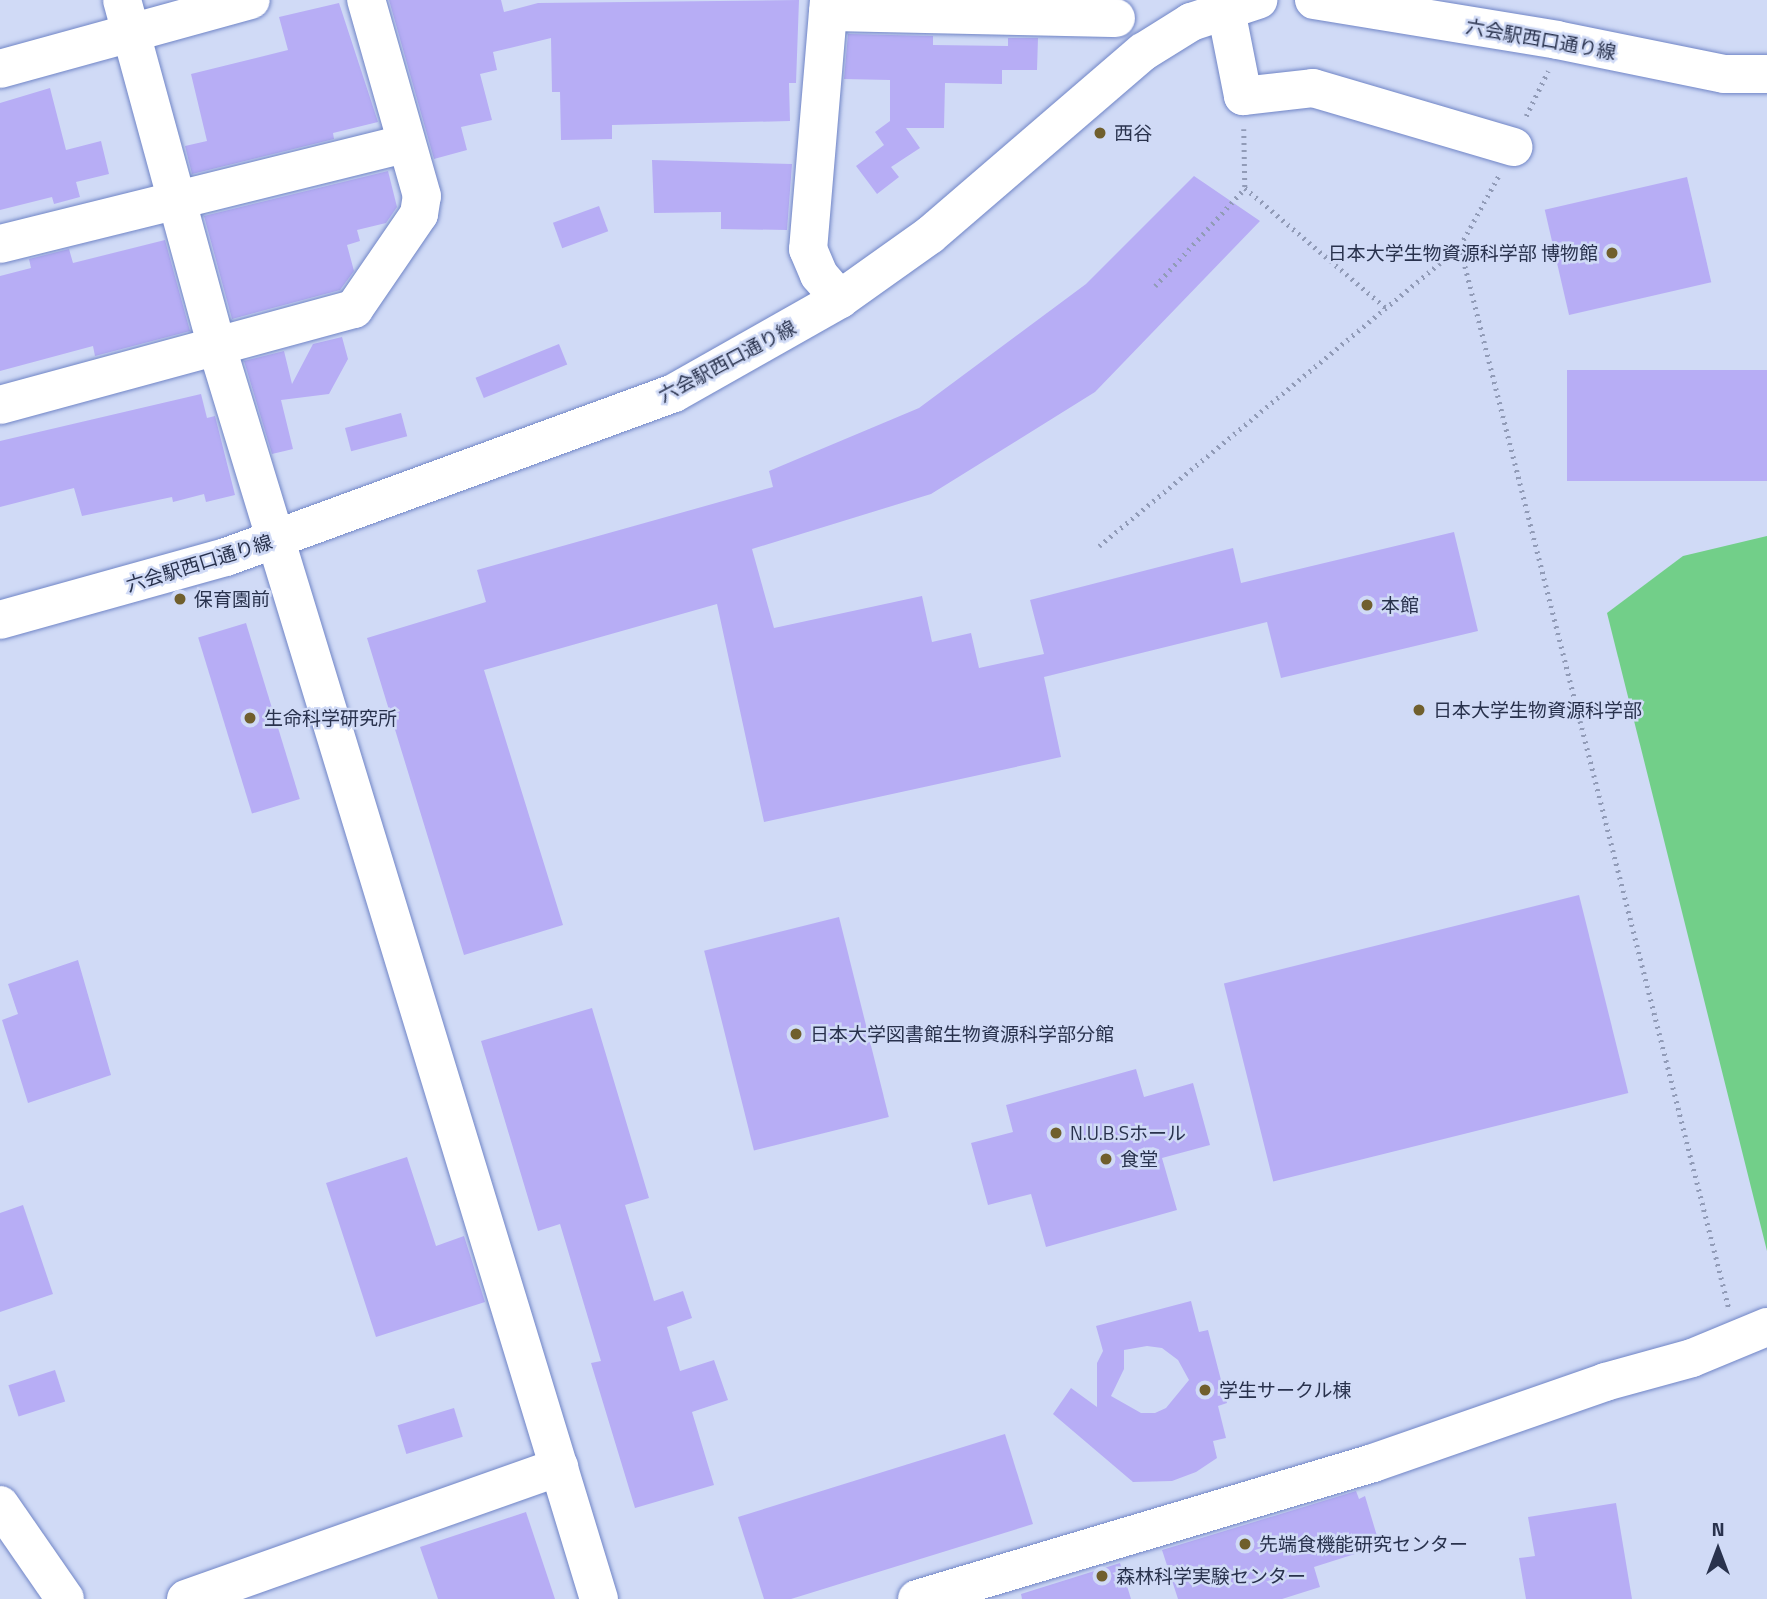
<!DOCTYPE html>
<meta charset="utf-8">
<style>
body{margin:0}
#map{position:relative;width:1767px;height:1599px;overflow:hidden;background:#d0daf6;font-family:"Titillium Web","Noto Sans JP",sans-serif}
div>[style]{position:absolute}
.green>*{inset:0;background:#72cf89}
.building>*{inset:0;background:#b7adf5;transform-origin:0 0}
.path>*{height:4.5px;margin-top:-2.25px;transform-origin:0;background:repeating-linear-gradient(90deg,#919bb7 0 2px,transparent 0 7px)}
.roads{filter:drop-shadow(0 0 2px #7085c6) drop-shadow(0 0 2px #7085c6)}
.minor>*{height:38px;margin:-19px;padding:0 19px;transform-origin:19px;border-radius:19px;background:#fff}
.dots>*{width:19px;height:19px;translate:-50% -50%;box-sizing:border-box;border:4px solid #d0daf6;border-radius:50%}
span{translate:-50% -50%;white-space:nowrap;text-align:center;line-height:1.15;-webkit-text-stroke:5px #d0daf6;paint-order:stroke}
.street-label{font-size:19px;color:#29324d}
.poi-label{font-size:19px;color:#29324d}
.left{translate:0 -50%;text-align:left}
.right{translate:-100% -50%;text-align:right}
.north{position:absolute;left:1683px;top:1515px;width:70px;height:70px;-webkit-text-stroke:5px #d0daf6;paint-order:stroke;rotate:0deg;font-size:19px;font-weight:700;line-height:28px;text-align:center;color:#29324d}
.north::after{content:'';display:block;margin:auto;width:24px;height:32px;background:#29324d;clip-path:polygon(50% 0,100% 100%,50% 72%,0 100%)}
</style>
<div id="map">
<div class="green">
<div style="clip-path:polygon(1767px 536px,1767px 1251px,1607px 613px,1683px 556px)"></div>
</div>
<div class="building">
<div style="clip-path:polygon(389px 0,501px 0,504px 12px,538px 3px,799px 0,796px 83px,789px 83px,790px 121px,612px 125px,612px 139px,561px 140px,560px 92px,552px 92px,551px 38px,493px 52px,497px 70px,480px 74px,492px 120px,461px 127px,467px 150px,434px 159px)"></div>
<div style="clip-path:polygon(339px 3px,378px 122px,333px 133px,334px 139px,192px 174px,185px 146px,207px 141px,191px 74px,288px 50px,279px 17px)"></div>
<div style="clip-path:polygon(848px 34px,933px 36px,933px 45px,1008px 46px,1008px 38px,1038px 38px,1037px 70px,1002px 70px,1002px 84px,945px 83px,944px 128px,906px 128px,920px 148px,891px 167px,899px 177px,877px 194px,856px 166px,884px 145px,875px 132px,890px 121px,890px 80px,844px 79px)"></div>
<div style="clip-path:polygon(50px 88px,66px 150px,101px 141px,109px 174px,76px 182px,80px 197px,54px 204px,52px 197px,0 210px,0 103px)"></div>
<div style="clip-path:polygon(652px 160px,792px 164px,787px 230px,721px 229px,721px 212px,654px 213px)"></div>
<div style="clip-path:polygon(388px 171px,397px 207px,386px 223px,357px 230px,360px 241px,347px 245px,354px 271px,340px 290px,232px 319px,204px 216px)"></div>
<div style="clip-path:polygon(1194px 176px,1260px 221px,1095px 392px,931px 494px,752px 549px,774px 628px,922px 596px,932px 642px,971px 633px,979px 668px,1044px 654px,1030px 600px,1233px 548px,1241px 583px,1454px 532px,1478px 631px,1281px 678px,1267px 622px,1044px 677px,1061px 757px,764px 822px,717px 604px,484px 670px,563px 925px,464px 955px,367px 638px,486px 602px,477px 570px,773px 487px,769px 471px,919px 408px,1086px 284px)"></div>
<div style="left:1687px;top:177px;width:108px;height:146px;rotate:77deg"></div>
<div style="left:599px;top:206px;width:27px;height:49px;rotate:70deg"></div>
<div style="clip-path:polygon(165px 240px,190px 331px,95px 356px,93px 346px,0 371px,0 276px,31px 268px,29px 259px,69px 249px,73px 263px)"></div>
<div style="clip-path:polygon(342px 337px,348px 359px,329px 394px,281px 400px,293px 449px,272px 454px,244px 361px,284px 351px,292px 384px,313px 344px)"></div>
<div style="left:559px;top:344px;width:22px;height:90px;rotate:68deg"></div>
<div style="left:1767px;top:370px;width:111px;height:200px;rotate:90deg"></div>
<div style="clip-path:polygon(201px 394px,207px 418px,215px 416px,235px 495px,206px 502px,204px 494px,173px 502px,172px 497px,82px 516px,74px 488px,0 507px,0 441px)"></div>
<div style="left:401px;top:413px;width:24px;height:58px;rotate:75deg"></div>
<div style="left:246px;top:623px;width:184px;height:50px;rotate:73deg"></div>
<div style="left:1579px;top:895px;width:204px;height:366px;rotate:76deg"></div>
<div style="left:839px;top:917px;width:206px;height:139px;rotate:76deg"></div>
<div style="clip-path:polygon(78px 960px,111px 1075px,28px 1103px,2px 1020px,18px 1014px,8px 984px)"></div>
<div style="clip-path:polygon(592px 1008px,649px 1198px,625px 1205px,654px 1301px,683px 1291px,692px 1318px,667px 1327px,680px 1371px,714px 1360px,728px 1400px,692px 1412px,714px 1485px,635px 1508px,591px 1363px,601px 1361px,560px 1224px,538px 1231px,481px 1041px)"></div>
<div style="clip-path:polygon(1136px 1069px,1144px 1097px,1193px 1083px,1210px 1145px,1162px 1158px,1177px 1210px,1046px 1247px,1031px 1194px,988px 1205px,971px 1143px,1013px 1132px,1006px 1105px)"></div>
<div style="clip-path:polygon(407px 1157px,436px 1246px,464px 1236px,485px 1302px,376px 1337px,326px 1183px)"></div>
<div style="clip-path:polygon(23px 1205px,53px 1294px,0 1312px,0 1213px)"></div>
<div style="clip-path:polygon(evenodd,1191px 1301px,1199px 1332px,1208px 1330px,1227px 1403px,1218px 1406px,1226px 1438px,1213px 1441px,1217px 1458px,1196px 1472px,1172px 1481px,1133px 1482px,1053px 1414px,1071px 1388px,1097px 1407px,1097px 1363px,1103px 1351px,1096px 1326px,1191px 1301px,1147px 1346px,1162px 1348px,1178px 1360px,1189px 1380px,1166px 1408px,1155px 1413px,1141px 1413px,1111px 1396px,1124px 1369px,1124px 1350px,1147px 1346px)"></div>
<div style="left:55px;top:1370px;width:33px;height:49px;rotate:72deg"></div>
<div style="left:454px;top:1408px;width:30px;height:59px;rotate:73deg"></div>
<div style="clip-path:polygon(1005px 1434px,1033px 1524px,791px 1599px,764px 1599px,738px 1517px)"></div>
<div style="clip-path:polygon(1356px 1491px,1359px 1499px,1365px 1496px,1380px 1546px,1314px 1567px,1320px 1587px,1282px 1599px,1178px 1599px,1162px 1550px)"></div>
<div style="clip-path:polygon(1616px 1503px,1632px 1599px,1526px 1599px,1519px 1558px,1535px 1556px,1528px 1517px)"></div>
<div style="clip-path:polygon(526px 1512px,555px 1599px,438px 1599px,420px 1547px)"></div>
<div style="clip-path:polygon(1120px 1563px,1131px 1599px,1022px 1599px,1021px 1594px)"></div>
</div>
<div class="path">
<div style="left:1526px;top:116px;width:50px;rotate:-63.9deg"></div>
<div style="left:1244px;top:129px;width:59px;rotate:89deg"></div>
<div style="left:1245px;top:188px;width:184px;rotate:40.4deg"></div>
<div style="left:1460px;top:246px;width:1096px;rotate:75.79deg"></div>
<div style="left:1155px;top:286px;width:133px;rotate:-47.4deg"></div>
<div style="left:1099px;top:546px;width:469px;rotate:-39.7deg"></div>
<div style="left:1460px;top:246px;width:81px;rotate:-61.2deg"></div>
</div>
<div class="roads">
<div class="minor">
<div style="left:122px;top:0;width:357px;rotate:74.7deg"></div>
<div style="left:216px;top:344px;width:1312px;rotate:73.03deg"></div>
<div style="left:829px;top:0;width:250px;rotate:94.8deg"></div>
<div style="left:808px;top:249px;width:28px;rotate:67deg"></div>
<div style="left:819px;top:275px;width:32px;rotate:49deg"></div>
<div style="left:1224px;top:0;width:98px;rotate:78.8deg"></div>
<div style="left:1243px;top:96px;width:70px;rotate:-6.5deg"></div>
<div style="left:1313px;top:88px;width:209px;rotate:16.4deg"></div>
<div style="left:1314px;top:0;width:246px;rotate:9.3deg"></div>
<div style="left:1557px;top:40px;width:170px;rotate:11.5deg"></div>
<div style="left:1724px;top:74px;width:43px"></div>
<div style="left:828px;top:12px;width:288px;rotate:1.2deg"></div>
<div style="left:0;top:69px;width:260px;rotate:-15.4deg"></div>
<div style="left:0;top:244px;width:417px;rotate:-13.9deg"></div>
<div style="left:0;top:405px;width:367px;rotate:-15.2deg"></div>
<div style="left:354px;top:309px;width:115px;rotate:-55.6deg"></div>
<div style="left:419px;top:214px;width:18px;rotate:-81deg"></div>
<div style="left:422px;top:196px;width:204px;rotate:-105.9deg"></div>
<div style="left:0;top:620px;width:235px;rotate:-15.6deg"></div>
<div style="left:226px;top:557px;width:477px;rotate:-20.1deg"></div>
<div style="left:674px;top:393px;width:191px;rotate:-29.5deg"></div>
<div style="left:840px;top:299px;width:110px;rotate:-35.4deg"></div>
<div style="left:930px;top:235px;width:281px;rotate:-40.7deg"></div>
<div style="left:1143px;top:52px;width:57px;rotate:-32deg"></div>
<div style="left:1191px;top:22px;width:71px;rotate:-18.2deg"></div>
<div style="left:0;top:1505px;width:114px;rotate:55.3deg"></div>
<div style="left:186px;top:1599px;width:396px;rotate:-19.5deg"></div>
<div style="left:917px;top:1599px;width:476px;rotate:-16.6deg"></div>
<div style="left:1373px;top:1463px;width:246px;rotate:-19.2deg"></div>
<div style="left:1605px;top:1382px;width:90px;rotate:-15.4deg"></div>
<div style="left:1692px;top:1358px;width:81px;rotate:-22.5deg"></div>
</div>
</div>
<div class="dots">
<div style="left:1100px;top:133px;background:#705f2d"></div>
<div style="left:1612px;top:253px;background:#705f2d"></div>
<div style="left:180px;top:599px;background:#705f2d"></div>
<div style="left:1367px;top:605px;background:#705f2d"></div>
<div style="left:1419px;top:710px;background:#705f2d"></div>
<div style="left:250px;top:718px;background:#705f2d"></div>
<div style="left:796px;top:1034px;background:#705f2d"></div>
<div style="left:1056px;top:1133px;background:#705f2d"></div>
<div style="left:1106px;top:1159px;background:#705f2d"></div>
<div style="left:1205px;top:1390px;background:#705f2d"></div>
<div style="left:1245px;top:1544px;background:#705f2d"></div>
<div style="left:1102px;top:1576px;background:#705f2d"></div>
</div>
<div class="street-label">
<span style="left:1541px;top:39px;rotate:10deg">六会駅西口通り線</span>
<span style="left:727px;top:361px;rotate:-28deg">六会駅西口通り線</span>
<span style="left:199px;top:563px;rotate:-17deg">六会駅西口通り線</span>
</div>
<div class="poi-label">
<span class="left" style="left:1114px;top:133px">西谷</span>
<span class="right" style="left:1598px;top:253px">日本大学生物資源科学部 博物館</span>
<span class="left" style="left:194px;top:599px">保育園前</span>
<span class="left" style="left:1381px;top:605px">本館</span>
<span class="left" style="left:1433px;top:710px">日本大学生物資源科学部</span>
<span class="left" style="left:264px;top:718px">生命科学研究所</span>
<span class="left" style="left:810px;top:1034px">日本大学図書館生物資源科学部分館</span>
<span class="left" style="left:1070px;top:1133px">N.U.B.Sホール</span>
<span class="left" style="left:1120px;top:1159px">食堂</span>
<span class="left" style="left:1219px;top:1390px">学生サークル棟</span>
<span class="left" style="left:1259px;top:1544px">先端食機能研究センター</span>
<span class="left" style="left:1116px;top:1576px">森林科学実験センター</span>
</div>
<div class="north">N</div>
</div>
